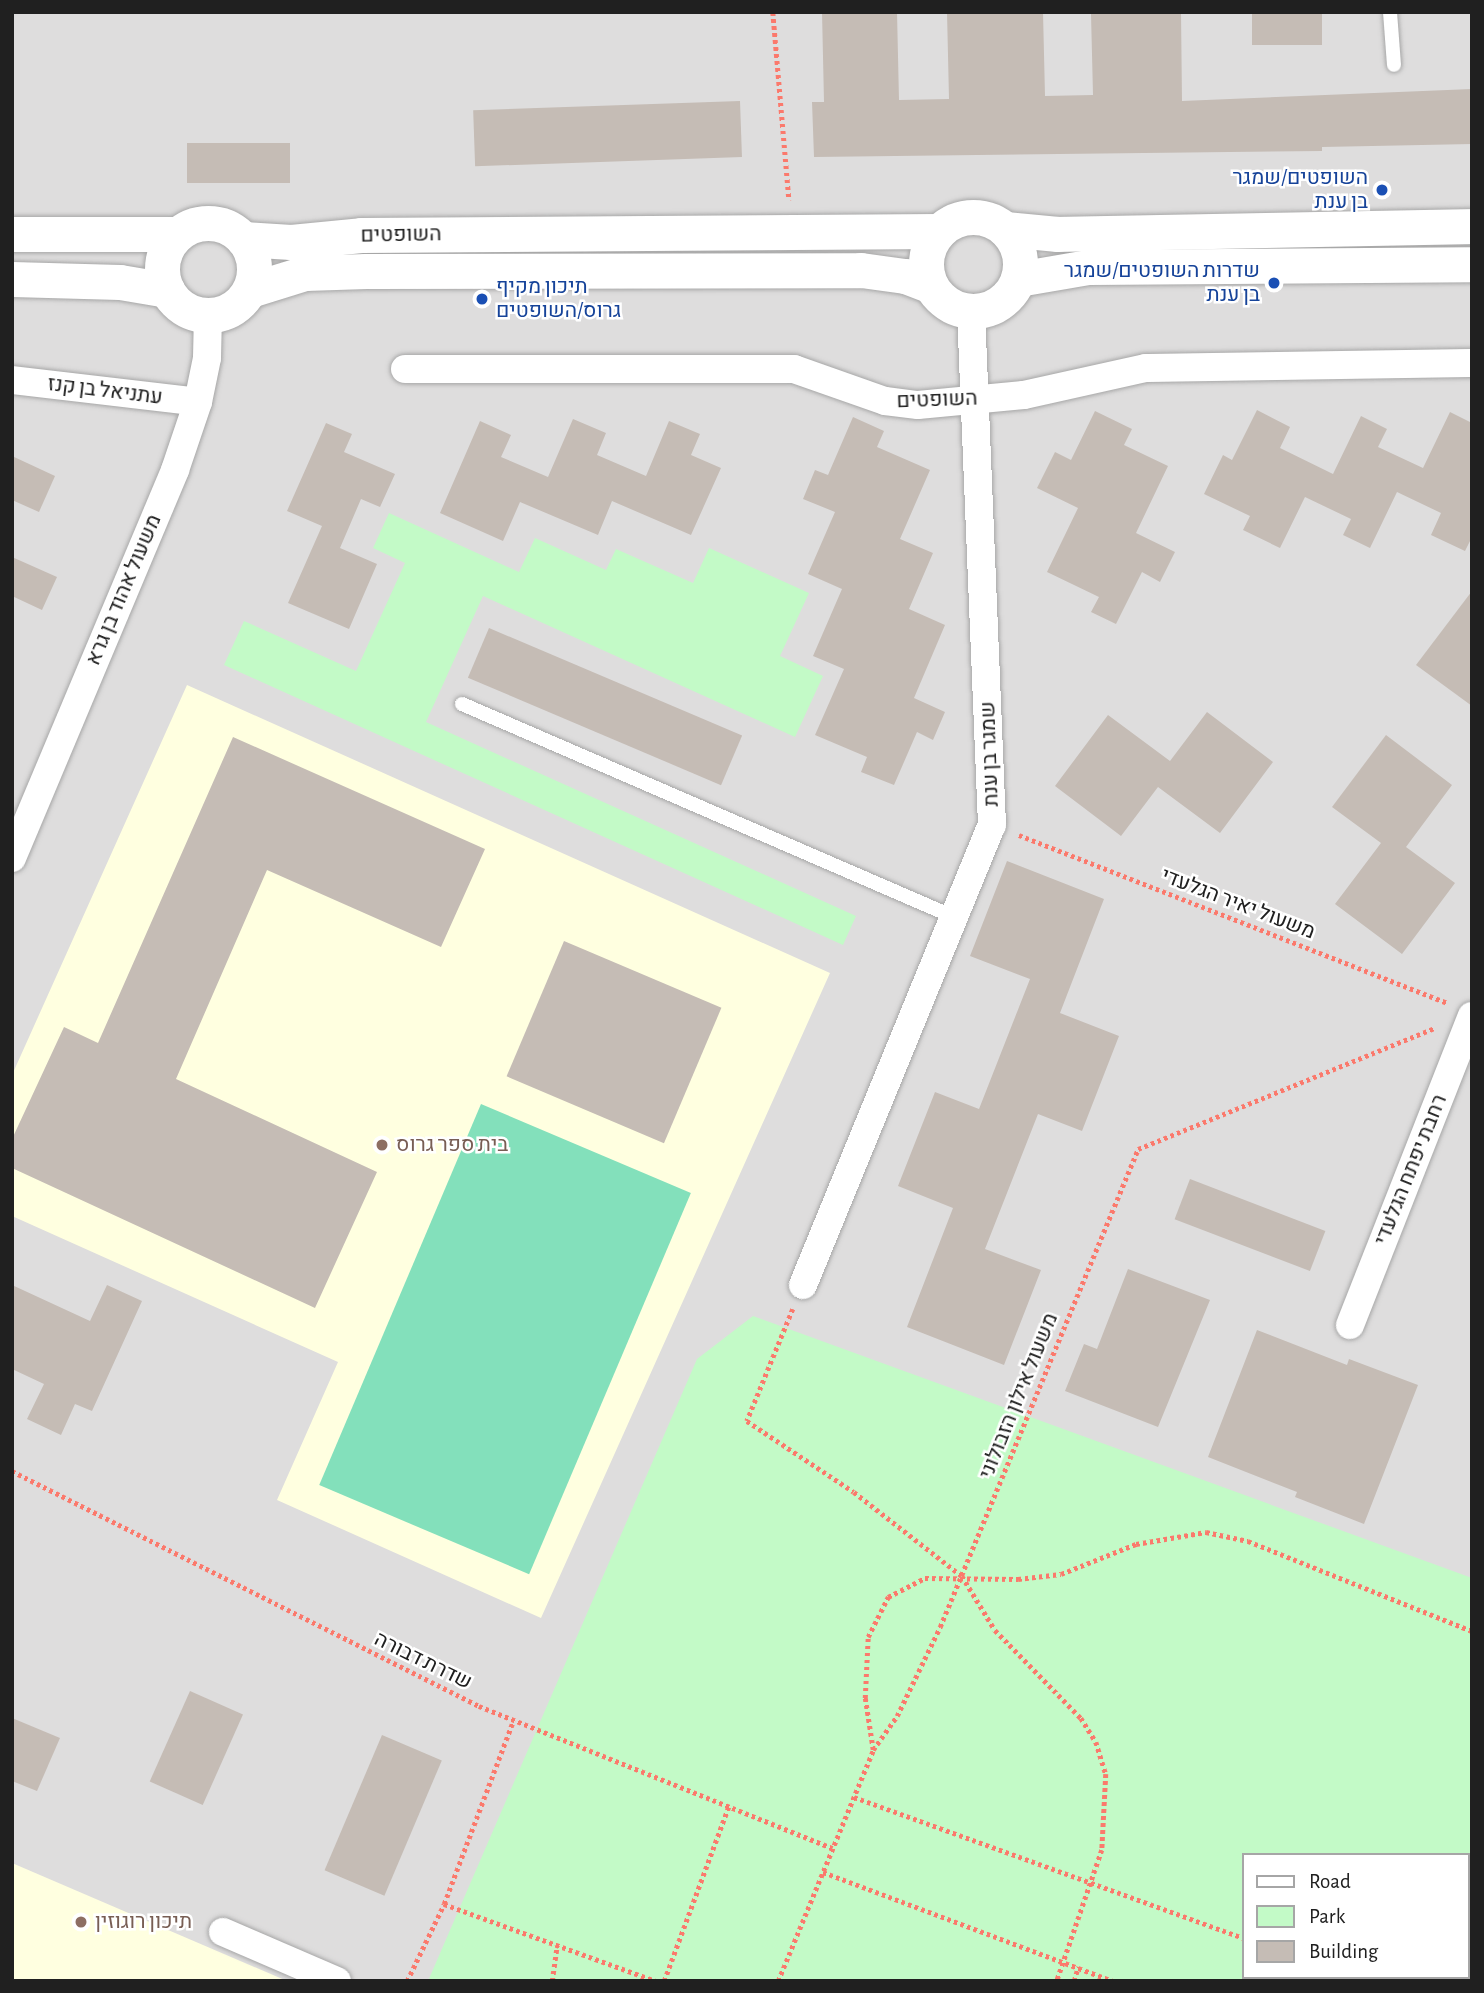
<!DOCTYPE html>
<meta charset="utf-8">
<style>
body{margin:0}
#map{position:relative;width:1484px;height:1993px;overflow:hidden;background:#f0ede6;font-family:"Alegreya Sans",Heebo,sans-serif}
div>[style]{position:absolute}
.residential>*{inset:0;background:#dedddd}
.education>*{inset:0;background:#ffffe0}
.park>*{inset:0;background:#c3fac7}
.pitch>*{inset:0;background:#83e0bb;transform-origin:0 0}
.building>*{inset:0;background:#c5bcb5;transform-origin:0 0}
.path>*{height:4.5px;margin-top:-2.25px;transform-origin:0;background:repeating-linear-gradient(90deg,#fb796c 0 3.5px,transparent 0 7px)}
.roads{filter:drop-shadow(0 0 2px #a7a7a7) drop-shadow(0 0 2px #a7a7a7)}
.service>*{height:14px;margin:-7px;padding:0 7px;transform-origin:7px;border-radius:7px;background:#fff}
.minor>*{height:28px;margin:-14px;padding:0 14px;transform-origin:14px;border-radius:14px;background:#fff}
.tertiary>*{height:35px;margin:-17.5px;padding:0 17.5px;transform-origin:17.5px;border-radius:17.5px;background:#fff}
.tertiary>.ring{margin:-17.5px;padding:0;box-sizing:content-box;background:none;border:35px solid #fff;border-radius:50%}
.dots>*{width:19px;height:19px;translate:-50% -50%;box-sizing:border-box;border:4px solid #fff;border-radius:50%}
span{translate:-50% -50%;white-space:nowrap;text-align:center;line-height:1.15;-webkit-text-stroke:5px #fff;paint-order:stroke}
.transit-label{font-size:21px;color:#164399}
.right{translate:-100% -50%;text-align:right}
.left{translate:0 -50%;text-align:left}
.street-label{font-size:21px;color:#202020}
.education-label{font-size:21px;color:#785e54}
.frame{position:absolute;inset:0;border:14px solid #202020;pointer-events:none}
.legend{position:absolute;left:1242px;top:1853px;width:228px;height:126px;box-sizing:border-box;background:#fff;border:2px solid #a6a6a6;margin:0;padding:9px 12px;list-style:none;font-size:21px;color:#202020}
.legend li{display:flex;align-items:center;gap:14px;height:35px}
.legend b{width:35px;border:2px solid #a6a6a6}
</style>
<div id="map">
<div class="residential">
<div style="clip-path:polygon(evenodd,12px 12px,1472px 12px,1472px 1981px,12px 1981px,12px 12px,1244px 1855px,1468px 1855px,1468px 1977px,1244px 1977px,1244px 1855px)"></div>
</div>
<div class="education">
<div style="clip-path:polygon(187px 685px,830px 973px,541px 1618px,277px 1500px,338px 1362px,12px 1216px,12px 1075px)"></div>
<div style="clip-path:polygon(12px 1863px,287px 1981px,12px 1981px)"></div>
</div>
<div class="park">
<div style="clip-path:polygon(389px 513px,519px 572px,535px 538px,606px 570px,616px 549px,693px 583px,709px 548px,809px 593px,780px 656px,823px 676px,795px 737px,483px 596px,426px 722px,856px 916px,843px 945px,224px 665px,244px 621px,356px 671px,405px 563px,373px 548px)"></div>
<div style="clip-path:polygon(evenodd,753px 1316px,1472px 1578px,1472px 1981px,428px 1981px,697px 1359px,753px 1316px,1244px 1855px,1468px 1855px,1468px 1977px,1244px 1977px,1244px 1855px)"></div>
</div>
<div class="pitch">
<div style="left:481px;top:1104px;width:228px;height:414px;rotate:23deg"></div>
</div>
<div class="building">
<div style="clip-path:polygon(822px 12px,897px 12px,899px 100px,949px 99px,947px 12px,1043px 12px,1045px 96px,1093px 95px,1091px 14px,1181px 12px,1182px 101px,1472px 89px,1472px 144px,1322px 147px,1322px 151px,814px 157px,812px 102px,824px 102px)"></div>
<div style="left:1252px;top:12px;width:70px;height:33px"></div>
<div style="left:740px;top:101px;width:56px;height:267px;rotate:88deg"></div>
<div style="left:290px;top:143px;width:40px;height:103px;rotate:90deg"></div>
<div style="clip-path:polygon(1257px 410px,1290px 427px,1280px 448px,1333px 474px,1361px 416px,1387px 429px,1378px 447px,1423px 468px,1450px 412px,1472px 423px,1472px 537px,1465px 551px,1431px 535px,1441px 513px,1397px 492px,1370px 548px,1343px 535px,1351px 519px,1305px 497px,1280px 548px,1243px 530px,1250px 516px,1204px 494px,1223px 455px,1232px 460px)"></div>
<div style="clip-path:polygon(1095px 411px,1132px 429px,1124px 445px,1168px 466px,1136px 533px,1175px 552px,1160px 582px,1142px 572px,1116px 624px,1091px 612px,1099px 597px,1047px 572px,1078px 508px,1037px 488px,1055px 452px,1071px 460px)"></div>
<div style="clip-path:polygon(853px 417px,884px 431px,877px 447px,930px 470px,900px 539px,933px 553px,909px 609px,945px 625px,914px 698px,945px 712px,933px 740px,917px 732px,894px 785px,861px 772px,867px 757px,815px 735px,844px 669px,813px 656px,842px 589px,808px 574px,835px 512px,803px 499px,815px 470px,828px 475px)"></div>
<div style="clip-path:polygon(573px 419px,606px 433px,597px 455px,646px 476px,669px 421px,700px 434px,691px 455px,721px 468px,691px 535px,612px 501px,598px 535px,520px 502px,503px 541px,440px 513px,480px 421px,511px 435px,501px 457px,548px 477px)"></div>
<div style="clip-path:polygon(326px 423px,352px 434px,344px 452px,395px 474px,380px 507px,361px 499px,340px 548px,377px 564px,349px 629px,288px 603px,322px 526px,287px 511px)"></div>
<div style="clip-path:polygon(12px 456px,55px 476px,39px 512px,12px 500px)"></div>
<div style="clip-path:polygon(12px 557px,57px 577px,42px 610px,12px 596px)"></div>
<div style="clip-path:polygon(1472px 591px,1472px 706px,1416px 665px)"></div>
<div style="left:489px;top:628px;width:275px;height:54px;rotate:23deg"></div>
<div style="clip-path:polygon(1207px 712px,1273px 762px,1220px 833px,1158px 787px,1121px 836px,1055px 786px,1108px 715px,1170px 761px)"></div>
<div style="clip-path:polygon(1386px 735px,1452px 785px,1406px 847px,1455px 883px,1402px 954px,1335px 904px,1381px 843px,1332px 807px)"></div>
<div style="clip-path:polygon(233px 737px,485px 849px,441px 947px,267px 870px,176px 1079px,377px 1172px,315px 1308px,12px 1168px,12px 1139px,64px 1027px,98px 1043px)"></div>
<div style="clip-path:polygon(1007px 861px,1104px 899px,1060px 1013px,1119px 1036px,1082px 1131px,1038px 1114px,985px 1249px,1041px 1270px,1004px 1365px,907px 1327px,953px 1208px,898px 1186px,935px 1092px,979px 1109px,1030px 979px,970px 956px)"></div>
<div style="left:564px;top:941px;width:171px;height:147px;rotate:23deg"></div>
<div style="left:1190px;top:1179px;width:145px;height:43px;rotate:21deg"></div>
<div style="clip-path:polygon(1128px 1269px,1210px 1300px,1158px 1427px,1065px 1391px,1084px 1344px,1097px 1349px)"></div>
<div style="clip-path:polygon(12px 1285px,90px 1321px,107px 1285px,142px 1301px,92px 1411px,75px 1404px,61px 1435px,27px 1419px,44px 1384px,12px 1369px)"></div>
<div style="clip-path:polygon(1257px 1330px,1347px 1365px,1349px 1359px,1418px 1385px,1364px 1524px,1295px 1497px,1297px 1492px,1208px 1457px)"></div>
<div style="left:190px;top:1691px;width:58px;height:99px;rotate:24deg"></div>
<div style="clip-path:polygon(12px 1718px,60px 1738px,37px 1791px,12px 1781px)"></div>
<div style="left:382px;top:1735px;width:65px;height:147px;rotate:23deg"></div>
</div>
<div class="path">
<div style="left:773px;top:12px;width:189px;rotate:85.1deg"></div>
<div style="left:1019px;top:835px;width:460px;rotate:21.4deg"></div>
<div style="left:793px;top:1309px;width:121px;rotate:112.3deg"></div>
<div style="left:747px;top:1421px;width:128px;rotate:33.6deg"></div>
<div style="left:854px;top:1492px;width:137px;rotate:37.9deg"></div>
<div style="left:962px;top:1576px;width:63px;rotate:58.6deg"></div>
<div style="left:995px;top:1630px;width:123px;rotate:45.7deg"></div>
<div style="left:1081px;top:1718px;width:28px;rotate:58deg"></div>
<div style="left:1096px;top:1742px;width:34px;rotate:73deg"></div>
<div style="left:1106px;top:1774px;width:76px;rotate:93deg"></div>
<div style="left:1102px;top:1850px;width:139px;rotate:109deg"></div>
<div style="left:12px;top:1471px;width:523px;rotate:26.71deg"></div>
<div style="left:479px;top:1706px;width:381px;rotate:21.9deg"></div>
<div style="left:873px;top:1750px;width:53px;rotate:-98.7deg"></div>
<div style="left:865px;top:1698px;width:61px;rotate:-87.2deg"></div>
<div style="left:868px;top:1637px;width:45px;rotate:-63.4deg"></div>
<div style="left:888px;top:1597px;width:42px;rotate:-27.2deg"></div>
<div style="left:925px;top:1578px;width:93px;rotate:0.6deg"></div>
<div style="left:1018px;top:1579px;width:43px;rotate:-6.6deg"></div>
<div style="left:1061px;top:1574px;width:81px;rotate:-21.8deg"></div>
<div style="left:1136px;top:1544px;width:71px;rotate:-9.7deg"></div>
<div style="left:1206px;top:1532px;width:43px;rotate:12.1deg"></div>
<div style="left:1248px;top:1541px;width:241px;rotate:21.9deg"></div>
<div style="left:854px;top:1797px;width:415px;rotate:19.9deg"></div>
<div style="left:823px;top:1872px;width:310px;rotate:20.6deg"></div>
<div style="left:444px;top:1904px;width:225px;rotate:20deg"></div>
<div style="left:1351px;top:1977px;width:11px;rotate:22deg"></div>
<div style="left:407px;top:1981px;width:85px;rotate:-64.3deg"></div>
<div style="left:444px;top:1904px;width:196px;rotate:-69.3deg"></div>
<div style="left:552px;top:1981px;width:36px;rotate:-82deg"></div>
<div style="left:664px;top:1981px;width:188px;rotate:-69.7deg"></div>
<div style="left:778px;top:1981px;width:250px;rotate:-67.6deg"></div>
<div style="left:873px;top:1750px;width:42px;rotate:-54.8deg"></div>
<div style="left:897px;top:1716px;width:99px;rotate:-64.2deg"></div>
<div style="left:940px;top:1627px;width:517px;rotate:-67.5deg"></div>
<div style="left:1138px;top:1149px;width:321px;rotate:-22.2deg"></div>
<div style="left:1074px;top:1981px;width:15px;rotate:-74deg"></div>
</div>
<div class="roads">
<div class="service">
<div style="left:1390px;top:12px;width:53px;rotate:85.7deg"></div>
<div style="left:462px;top:704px;width:536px;rotate:23.41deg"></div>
</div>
<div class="minor">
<div style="left:405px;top:369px;width:389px"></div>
<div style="left:794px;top:369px;width:96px;rotate:19.4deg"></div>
<div style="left:885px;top:401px;width:33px;rotate:7deg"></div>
<div style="left:918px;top:405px;width:106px;rotate:-5.4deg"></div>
<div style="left:1024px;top:395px;width:125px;rotate:-12.5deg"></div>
<div style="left:1146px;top:368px;width:326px;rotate:-0.9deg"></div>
<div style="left:12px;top:380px;width:187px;rotate:6.7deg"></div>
<div style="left:12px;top:858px;width:421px;rotate:-67.2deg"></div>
<div style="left:175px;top:470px;width:72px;rotate:-71.3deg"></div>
<div style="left:198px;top:402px;width:45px;rotate:-78.4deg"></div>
<div style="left:207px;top:358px;width:43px;rotate:-88.7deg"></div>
<div style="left:803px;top:1285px;width:497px;rotate:-67.7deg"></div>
<div style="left:992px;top:825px;width:514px;rotate:-92.34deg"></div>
<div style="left:1350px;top:1325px;width:332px;rotate:-68.5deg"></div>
<div style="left:223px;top:1932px;width:124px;rotate:23.3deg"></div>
</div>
<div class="tertiary">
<div class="ring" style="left:926px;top:217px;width:59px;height:59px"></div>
<div class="ring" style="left:162px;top:223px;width:57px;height:57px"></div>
<div style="left:1005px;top:229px;width:53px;rotate:5.4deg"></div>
<div style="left:1058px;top:234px;width:414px;rotate:-1.1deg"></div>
<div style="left:12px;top:234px;width:166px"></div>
<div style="left:243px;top:239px;width:48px;rotate:3.6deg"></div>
<div style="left:291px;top:242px;width:70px;rotate:-5.7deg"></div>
<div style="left:361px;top:235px;width:578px;rotate:-0.4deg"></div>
<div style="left:12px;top:279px;width:108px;rotate:1.6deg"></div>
<div style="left:120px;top:282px;width:48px;rotate:9.7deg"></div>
<div style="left:1018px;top:279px;width:71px;rotate:-9.7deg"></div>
<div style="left:1088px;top:267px;width:384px;rotate:-0.4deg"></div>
<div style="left:250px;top:290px;width:58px;rotate:-17.2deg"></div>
<div style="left:305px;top:273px;width:61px;rotate:-1.9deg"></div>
<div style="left:366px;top:271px;width:495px;rotate:-0.1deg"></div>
<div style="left:861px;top:270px;width:44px;rotate:7.8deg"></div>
<div style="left:905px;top:276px;width:28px;rotate:21deg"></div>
</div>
</div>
<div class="dots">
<div style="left:1382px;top:190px;background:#1a4fb4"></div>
<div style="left:1274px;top:283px;background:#1a4fb4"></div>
<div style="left:482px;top:299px;background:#1a4fb4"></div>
<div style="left:382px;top:1145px;background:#8d6e63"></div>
<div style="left:81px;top:1922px;background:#8d6e63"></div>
</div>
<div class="transit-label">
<span class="right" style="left:1368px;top:190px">השופטים/שמגר<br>בן ענת</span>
<span class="right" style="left:1260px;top:283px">שדרות השופטים/שמגר<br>בן ענת</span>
<span class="left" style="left:496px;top:299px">תיכון מקיף<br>גרוס/השופטים</span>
</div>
<div class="street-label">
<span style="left:401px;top:235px;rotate:-1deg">השופטים</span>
<span style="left:105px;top:391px;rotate:7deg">עתניאל בן קנז</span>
<span style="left:937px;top:400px;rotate:-2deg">השופטים</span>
<span style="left:124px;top:590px;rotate:-67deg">משעול אהוד בן גרא</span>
<span style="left:990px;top:754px;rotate:-92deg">שמגר בן ענת</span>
<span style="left:1238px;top:904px;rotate:21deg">משעול יאיר הגלעדי</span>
<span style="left:1411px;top:1170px;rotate:-68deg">רחבת יפתח הגלעדי</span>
<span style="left:1019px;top:1396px;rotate:-68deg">משעול אילון הזבולוני</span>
<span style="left:423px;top:1661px;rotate:26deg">שדרת דבורה</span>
</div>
<div class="education-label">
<span class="left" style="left:396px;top:1145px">בית ספר גרוס</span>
<span class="left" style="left:95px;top:1922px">תיכון רוגוזין</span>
</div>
<div class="frame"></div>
<ul class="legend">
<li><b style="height:9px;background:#fff"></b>Road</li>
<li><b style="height:19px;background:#c3fac7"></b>Park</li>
<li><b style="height:19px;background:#c5bcb5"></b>Building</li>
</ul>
</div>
